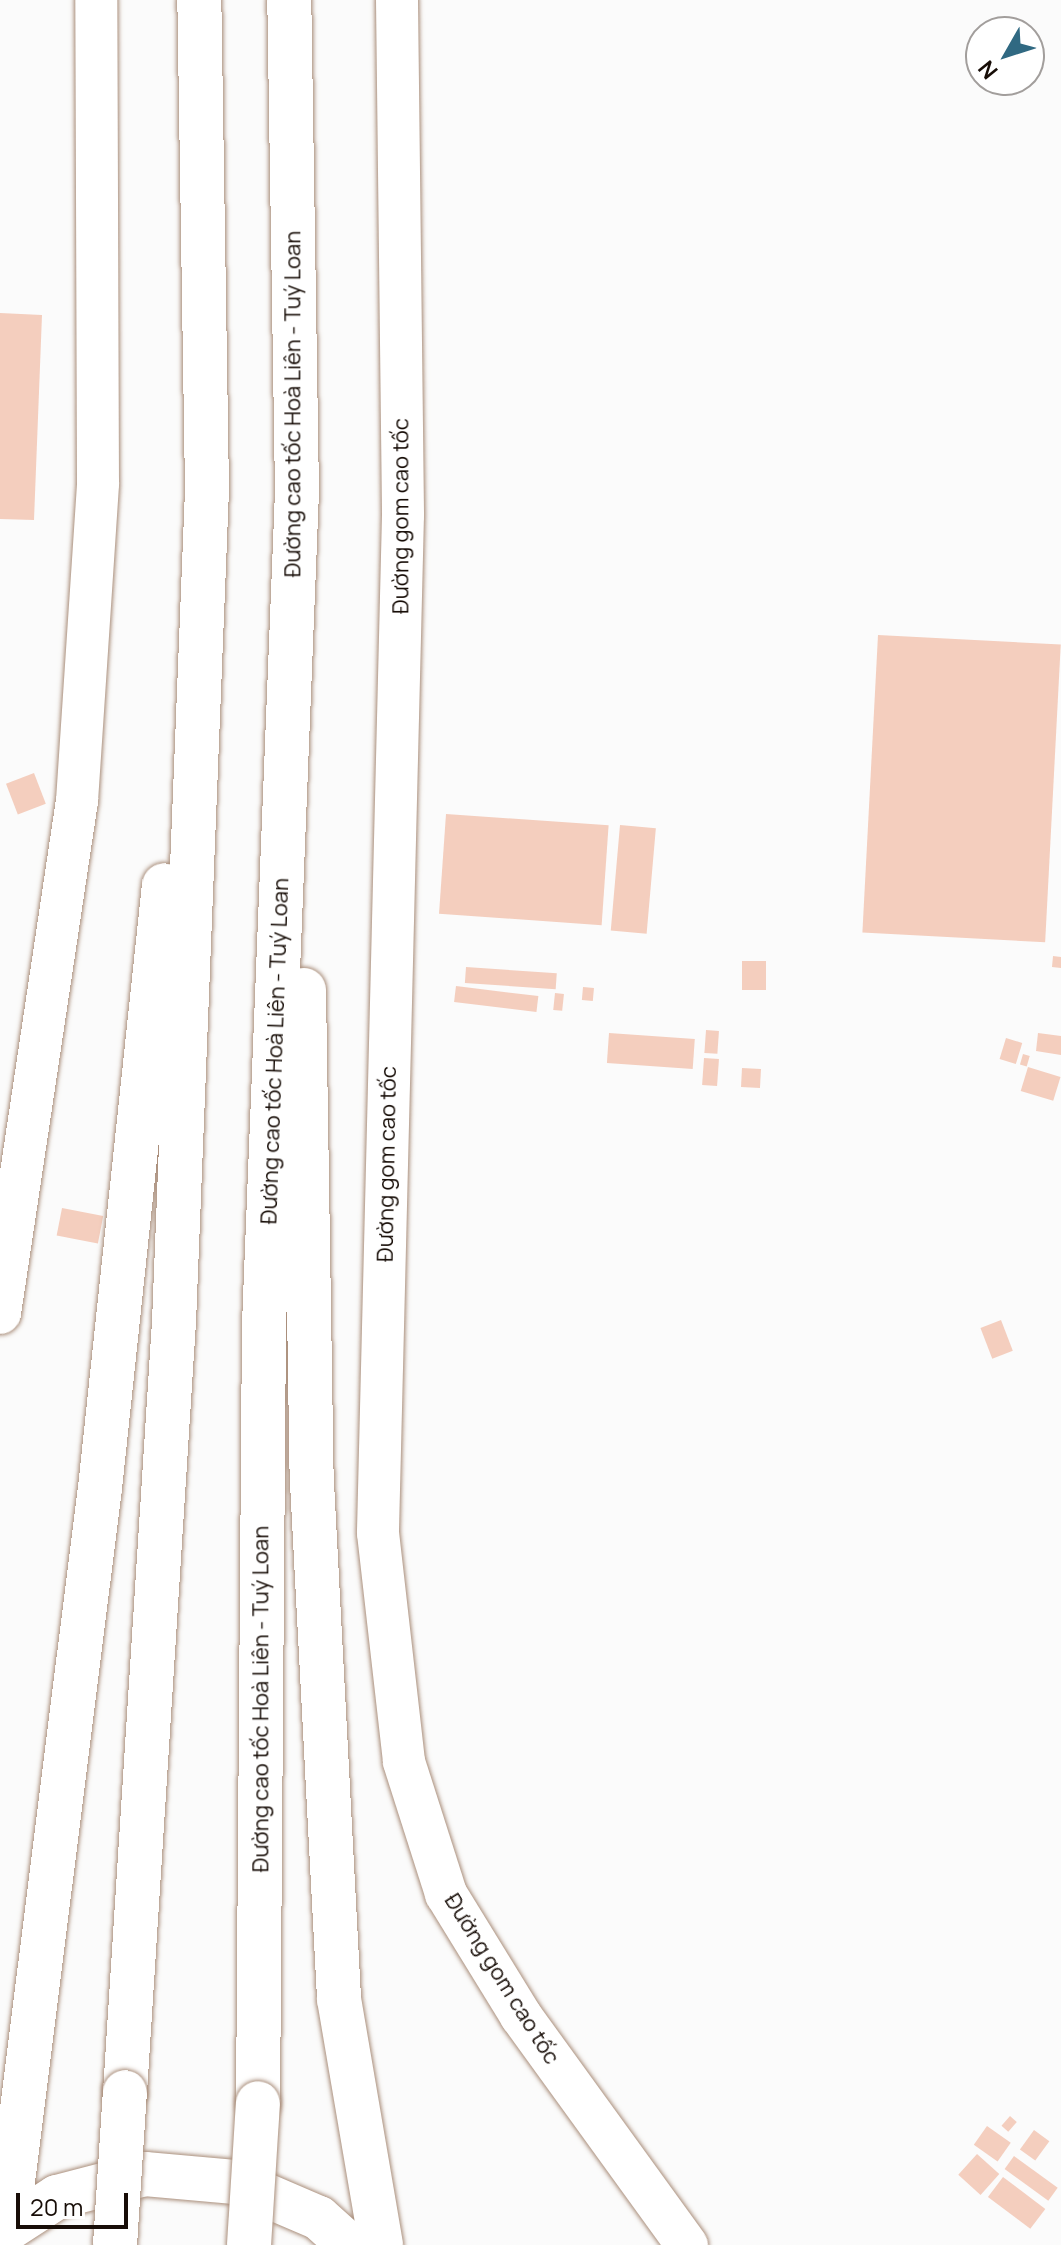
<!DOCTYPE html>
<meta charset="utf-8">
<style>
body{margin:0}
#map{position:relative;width:1061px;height:2245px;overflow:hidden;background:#fbfbfb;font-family:Manrope,sans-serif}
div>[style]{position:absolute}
.building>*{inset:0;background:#f4cebe;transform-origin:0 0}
.roads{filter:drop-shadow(0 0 2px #aa8f7c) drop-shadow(0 0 2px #aa8f7c)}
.secondary>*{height:42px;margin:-21px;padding:0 21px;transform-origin:21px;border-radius:21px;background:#fff}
.primary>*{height:44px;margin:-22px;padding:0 22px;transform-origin:22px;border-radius:22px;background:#fff}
.highway>*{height:44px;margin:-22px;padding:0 22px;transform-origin:22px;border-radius:22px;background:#fff}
.bridges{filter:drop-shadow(0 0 2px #aa8f7c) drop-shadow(0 0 2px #aa8f7c)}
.highway-bridge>*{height:44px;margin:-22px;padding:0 22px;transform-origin:22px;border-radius:22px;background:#fff}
span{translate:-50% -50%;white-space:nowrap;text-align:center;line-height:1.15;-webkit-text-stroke:6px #fff;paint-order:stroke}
.street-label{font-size:22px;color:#170d07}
.north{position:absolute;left:965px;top:16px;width:80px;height:80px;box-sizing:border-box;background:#fff;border:2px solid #a29e9c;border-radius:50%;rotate:231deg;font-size:22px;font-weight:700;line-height:32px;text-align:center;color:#170d07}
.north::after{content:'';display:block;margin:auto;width:28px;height:36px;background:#306982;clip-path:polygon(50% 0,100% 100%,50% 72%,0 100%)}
.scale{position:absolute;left:16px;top:2193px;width:112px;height:36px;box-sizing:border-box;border:4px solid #170d07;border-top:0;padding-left:10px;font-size:24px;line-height:28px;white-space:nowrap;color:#170d07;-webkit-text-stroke:6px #fff;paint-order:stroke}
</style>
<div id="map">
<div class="building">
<div style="clip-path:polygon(0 313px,42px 315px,34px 520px,0 519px)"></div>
<div style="left:878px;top:635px;width:183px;height:298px;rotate:3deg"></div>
<div style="left:34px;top:773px;width:33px;height:30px;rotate:69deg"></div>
<div style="left:446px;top:814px;width:163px;height:100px;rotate:4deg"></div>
<div style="left:620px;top:825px;width:36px;height:106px;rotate:5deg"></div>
<div style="clip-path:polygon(1053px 956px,1061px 957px,1061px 968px,1052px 967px)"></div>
<div style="left:742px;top:961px;width:24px;height:29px"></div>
<div style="left:466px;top:967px;width:91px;height:16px;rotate:4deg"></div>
<div style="left:456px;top:986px;width:83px;height:16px;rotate:7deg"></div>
<div style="left:583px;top:987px;width:11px;height:13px;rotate:5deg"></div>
<div style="left:555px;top:993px;width:9px;height:17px;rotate:6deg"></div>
<div style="left:706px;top:1030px;width:13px;height:23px;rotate:4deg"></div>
<div style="left:609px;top:1033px;width:86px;height:30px;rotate:4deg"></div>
<div style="clip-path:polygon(1038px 1033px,1061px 1036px,1061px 1055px,1036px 1051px)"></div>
<div style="left:1006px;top:1038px;width:17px;height:22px;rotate:17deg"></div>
<div style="left:1023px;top:1054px;width:7px;height:11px;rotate:16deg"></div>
<div style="left:704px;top:1058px;width:15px;height:27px;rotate:4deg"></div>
<div style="left:1028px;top:1067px;width:34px;height:25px;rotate:17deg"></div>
<div style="left:742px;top:1068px;width:19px;height:19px;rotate:3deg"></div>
<div style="left:62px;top:1208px;width:42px;height:28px;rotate:11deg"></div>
<div style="left:1001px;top:1320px;width:33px;height:22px;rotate:69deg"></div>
<div style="left:1010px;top:2116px;width:9px;height:13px;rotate:41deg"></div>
<div style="left:987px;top:2126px;width:29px;height:23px;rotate:35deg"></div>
<div style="left:1034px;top:2130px;width:19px;height:24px;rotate:36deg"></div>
<div style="left:977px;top:2154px;width:30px;height:28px;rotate:42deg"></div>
<div style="left:1014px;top:2156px;width:54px;height:16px;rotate:36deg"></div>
<div style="left:1003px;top:2177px;width:53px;height:25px;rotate:37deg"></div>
</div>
<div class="roads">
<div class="secondary">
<div style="left:397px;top:0;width:515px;rotate:89.33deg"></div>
<div style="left:403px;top:515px;width:1018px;rotate:91.41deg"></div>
<div style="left:378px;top:1533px;width:230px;rotate:83.5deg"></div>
<div style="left:404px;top:1762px;width:139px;rotate:72.3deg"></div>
<div style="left:446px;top:1894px;width:143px;rotate:58.4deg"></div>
<div style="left:521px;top:2016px;width:283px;rotate:54.1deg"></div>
<div style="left:0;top:1313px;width:518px;rotate:-81.45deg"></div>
<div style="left:77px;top:801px;width:319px;rotate:-86.2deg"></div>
<div style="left:98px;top:483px;width:483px;rotate:-90.2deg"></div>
</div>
<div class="primary">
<div style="left:0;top:2234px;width:68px;rotate:-33deg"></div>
<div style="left:57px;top:2197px;width:91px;rotate:-14.6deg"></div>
<div style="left:145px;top:2174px;width:90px;rotate:5.1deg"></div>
<div style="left:235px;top:2182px;width:91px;rotate:23.2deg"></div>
<div style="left:319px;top:2218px;width:40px;rotate:42deg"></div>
</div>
<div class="highway">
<div style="left:304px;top:990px;width:493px;rotate:89.1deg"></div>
<div style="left:312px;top:1483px;width:517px;rotate:87deg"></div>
<div style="left:339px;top:1999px;width:250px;rotate:80.3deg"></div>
<div style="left:125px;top:2092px;width:772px;rotate:-86.36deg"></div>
<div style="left:174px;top:1322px;width:834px;rotate:-87.73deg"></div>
<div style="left:207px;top:489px;width:489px;rotate:-90.9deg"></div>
<div style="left:258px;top:2103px;width:779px;rotate:-89.56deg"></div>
<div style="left:264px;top:1324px;width:833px;rotate:-87.73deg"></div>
<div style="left:297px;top:492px;width:492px;rotate:-90.9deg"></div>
<div style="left:7px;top:2229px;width:747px;rotate:-82.85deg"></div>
<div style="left:100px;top:1488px;width:606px;rotate:-83.94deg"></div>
</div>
</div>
<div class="bridges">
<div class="highway-bridge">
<div style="left:115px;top:2245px;width:153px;rotate:-86.3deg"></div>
<div style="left:249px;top:2245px;width:142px;rotate:-86.4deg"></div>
</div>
</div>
<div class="street-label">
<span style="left:293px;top:404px;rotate:-90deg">Đường cao tốc Hoà Liên - Tuý Loan</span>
<span style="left:401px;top:516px;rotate:-90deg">Đường gom cao tốc</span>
<span style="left:275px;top:1051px;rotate:-88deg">Đường cao tốc Hoà Liên - Tuý Loan</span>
<span style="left:387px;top:1164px;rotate:-89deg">Đường gom cao tốc</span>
<span style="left:261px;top:1699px;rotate:-90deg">Đường cao tốc Hoà Liên - Tuý Loan</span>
<span style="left:502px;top:1979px;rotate:58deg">Đường gom cao tốc</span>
</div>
<div class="north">N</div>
<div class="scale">20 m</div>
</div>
